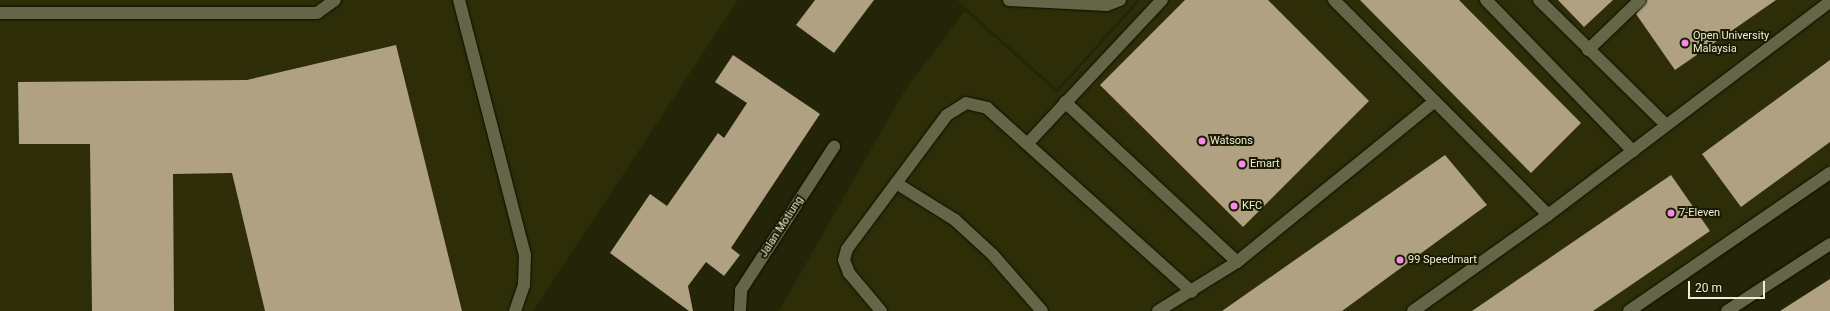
<!DOCTYPE html>
<style>
body{margin:0}
#map{position:relative;width:1830px;height:311px;overflow:hidden;background:#242408;font-family:Roboto,sans-serif}
div>[style]{position:absolute}
.built>*{inset:0;background:#2d2e08}
.building>*{inset:0;background:#b1a183}
.roads{filter:drop-shadow(0 0 1px #0d0d00) drop-shadow(0 0 1px #0d0d00)}
.service>*{height:12px;margin:-6px;padding:0 6px;transform-origin:6px;border-radius:6px;background:#646647}
.minor>*{height:12px;margin:-6px;padding:0 6px;transform-origin:6px;border-radius:6px;background:#646647}
.dots>*{width:11px;height:11px;translate:-50% -50%;box-sizing:border-box;border:2px solid #1a1b01;border-radius:50%}
span{translate:-50% -50%;white-space:nowrap;text-align:center;line-height:1.15;-webkit-text-stroke:4px #1a1b01;paint-order:stroke}
.poi-label{font-size:11px;color:#ebeddb}
.left{translate:0 -50%;text-align:left}
.street-label{font-size:11px;color:#ebeddb}
.scale{position:absolute;left:1688px;top:281px;width:77px;height:18px;box-sizing:border-box;border:2px solid #ebeddb;border-top:0;padding-left:5px;font-size:12px;line-height:14px;white-space:nowrap;color:#ebeddb;-webkit-text-stroke:3px #1a1b01;paint-order:stroke}
</style>
<div id="map">
<div class="built">
<div style="clip-path:polygon(0 0,738px 0,533px 311px,0 311px)"></div>
<div style="clip-path:polygon(957px 0,1137px 0,1057px 89px)"></div>
<div style="clip-path:polygon(1141px 0,1830px 0,1830px 175px,1634px 311px,779px 311px,905px 90px,965px 11px,1057px 93px)"></div>
</div>
<div class="building">
<div style="clip-path:polygon(815px 0,874px 0,834px 53px,796px 25px)"></div>
<div style="clip-path:polygon(1185px 0,1268px 0,1369px 101px,1243px 227px,1100px 85px)"></div>
<div style="clip-path:polygon(1360px 0,1459px 0,1581px 123px,1531px 173px)"></div>
<div style="clip-path:polygon(1558px 0,1613px 0,1584px 27px)"></div>
<div style="clip-path:polygon(1647px 0,1776px 0,1675px 70px,1636px 14px)"></div>
<div style="clip-path:polygon(396px 45px,462px 311px,265px 311px,232px 173px,173px 174px,174px 311px,92px 311px,90px 144px,19px 144px,18px 82px,247px 80px)"></div>
<div style="clip-path:polygon(733px 55px,820px 114px,731px 248px,740px 255px,724px 276px,706px 262px,688px 286px,693px 311px,689px 311px,610px 253px,650px 194px,667px 206px,718px 133px,724px 138px,747px 103px,715px 82px)"></div>
<div style="clip-path:polygon(1830px 60px,1830px 142px,1741px 207px,1702px 154px)"></div>
<div style="clip-path:polygon(1445px 155px,1487px 205px,1342px 311px,1222px 311px)"></div>
<div style="clip-path:polygon(1671px 175px,1710px 231px,1593px 311px,1472px 311px)"></div>
<div style="clip-path:polygon(1830px 279px,1830px 311px,1780px 311px)"></div>
</div>
<div class="roads">
<div class="service">
<div style="left:459px;top:0;width:263px;rotate:75.5deg"></div>
<div style="left:525px;top:255px;width:30px;rotate:92deg"></div>
<div style="left:524px;top:285px;width:28px;rotate:109deg"></div>
<div style="left:1009px;top:0;width:98px;rotate:2.9deg"></div>
<div style="left:1107px;top:5px;width:14px;rotate:-21deg"></div>
<div style="left:1334px;top:0;width:303px;rotate:45.1deg"></div>
<div style="left:0;top:13px;width:317px"></div>
<div style="left:317px;top:13px;width:22px;rotate:-36deg"></div>
<div style="left:1588px;top:50px;width:72px;rotate:-43.9deg"></div>
<div style="left:1065px;top:102px;width:235px;rotate:42.9deg"></div>
<div style="left:1028px;top:143px;width:196px;rotate:-46.9deg"></div>
<div style="left:896px;top:183px;width:70px;rotate:32.1deg"></div>
<div style="left:955px;top:220px;width:52px;rotate:42.6deg"></div>
<div style="left:993px;top:255px;width:74px;rotate:48.8deg"></div>
<div style="left:881px;top:311px;width:50px;rotate:-130.1deg"></div>
<div style="left:849px;top:273px;width:14px;rotate:-111deg"></div>
<div style="left:844px;top:260px;width:11px;rotate:-75deg"></div>
<div style="left:847px;top:249px;width:167px;rotate:-53.3deg"></div>
<div style="left:947px;top:115px;width:22px;rotate:-32deg"></div>
<div style="left:966px;top:103px;width:22px;rotate:13deg"></div>
<div style="left:987px;top:108px;width:275px;rotate:41.9deg"></div>
<div style="left:1158px;top:311px;width:93px;rotate:-31.8deg"></div>
<div style="left:1237px;top:262px;width:255px;rotate:-39.1deg"></div>
<div style="left:1727px;top:311px;width:123px;rotate:-33deg"></div>
</div>
<div class="minor">
<div style="left:1486px;top:0;width:211px;rotate:45.8deg"></div>
<div style="left:1539px;top:0;width:178px;rotate:44.5deg"></div>
<div style="left:740px;top:311px;width:21px;rotate:-87deg"></div>
<div style="left:741px;top:290px;width:171px;rotate:-57deg"></div>
<div style="left:1413px;top:311px;width:166px;rotate:-35.4deg"></div>
<div style="left:1548px;top:215px;width:353px;rotate:-37.1deg"></div>
<div style="left:1629px;top:311px;width:244px;rotate:-34.5deg"></div>
</div>
</div>
<div class="dots">
<div style="left:1685px;top:43px;background:#f788ec"></div>
<div style="left:1202px;top:141px;background:#f788ec"></div>
<div style="left:1242px;top:164px;background:#f788ec"></div>
<div style="left:1234px;top:206px;background:#f788ec"></div>
<div style="left:1671px;top:213px;background:#f788ec"></div>
<div style="left:1400px;top:260px;background:#f788ec"></div>
</div>
<div class="poi-label">
<span class="left" style="left:1693px;top:43px">Open University<br>Malaysia</span>
<span class="left" style="left:1210px;top:141px">Watsons</span>
<span class="left" style="left:1250px;top:164px">Emart</span>
<span class="left" style="left:1242px;top:206px">KFC</span>
<span class="left" style="left:1679px;top:213px">7-Eleven</span>
<span class="left" style="left:1408px;top:260px">99 Speedmart</span>
</div>
<div class="street-label">
<span style="left:782px;top:227px;rotate:-57deg">Jalan Motiung</span>
</div>
<div class="scale">20 m</div>
</div>
